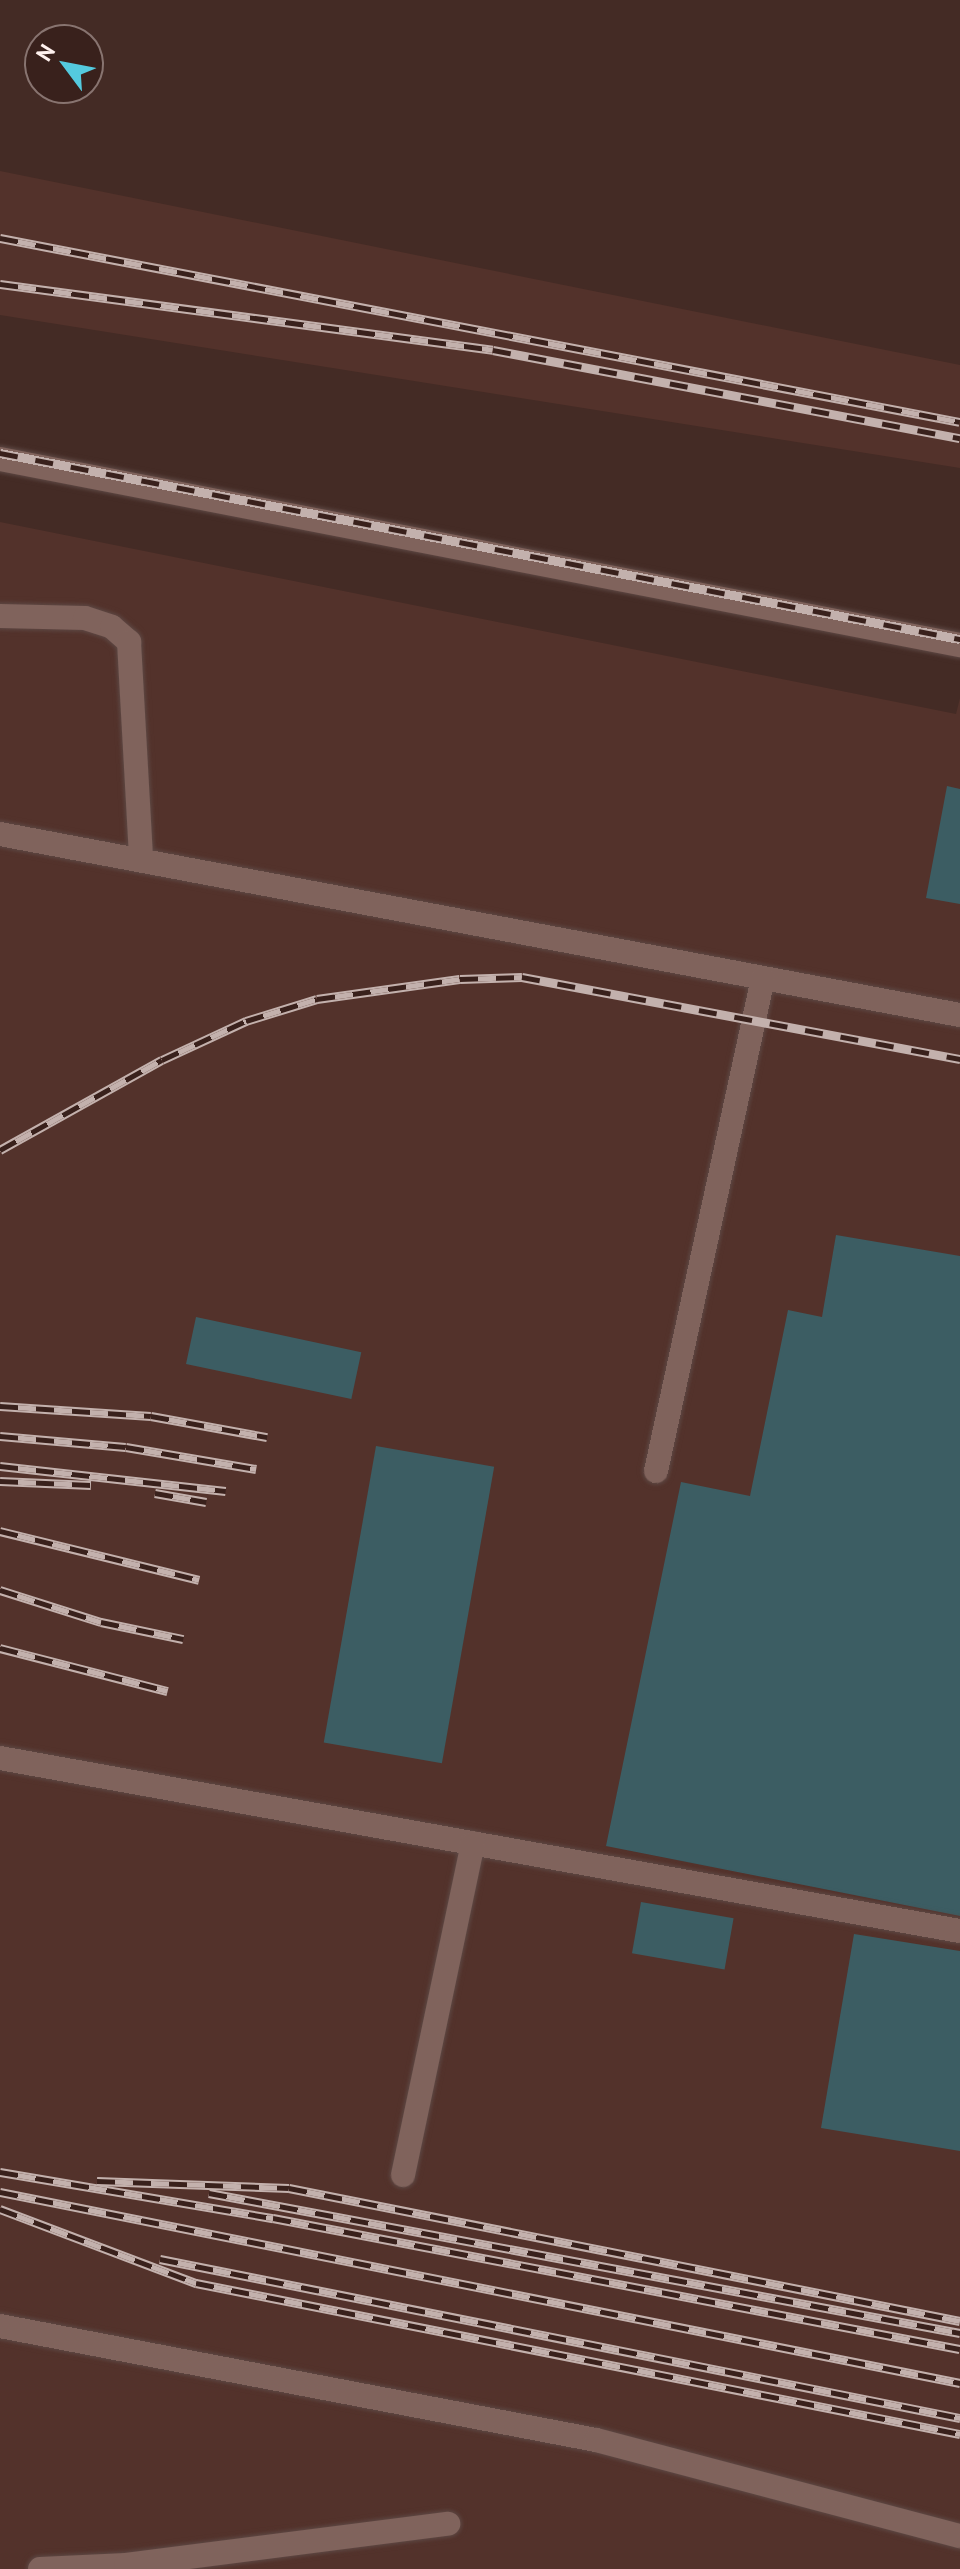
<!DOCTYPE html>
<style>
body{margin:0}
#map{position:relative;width:960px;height:2569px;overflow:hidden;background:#442b25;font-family:"PT Sans",sans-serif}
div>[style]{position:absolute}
.built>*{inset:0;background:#53322b}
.building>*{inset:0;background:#3c5d63;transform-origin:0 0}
.roads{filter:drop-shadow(0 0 2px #5d4844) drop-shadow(0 0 2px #5d4844)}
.minor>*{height:24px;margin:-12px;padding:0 12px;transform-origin:12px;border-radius:12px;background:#80635c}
.rail>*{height:9px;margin-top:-4.5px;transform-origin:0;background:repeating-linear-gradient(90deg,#39211c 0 18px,#c3b1ad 0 36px);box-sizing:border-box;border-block:2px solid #c3b1ad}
span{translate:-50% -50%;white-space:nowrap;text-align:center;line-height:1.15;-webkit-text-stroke:6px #39211c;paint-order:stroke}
.north{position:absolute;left:24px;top:24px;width:80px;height:80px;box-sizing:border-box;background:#39211c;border:2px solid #887470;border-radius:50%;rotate:302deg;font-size:22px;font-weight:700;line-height:32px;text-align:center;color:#fff1ee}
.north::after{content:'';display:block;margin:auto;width:28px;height:36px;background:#54cade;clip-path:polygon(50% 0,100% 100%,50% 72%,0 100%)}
</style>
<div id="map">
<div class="built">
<div style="clip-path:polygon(0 171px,960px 365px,960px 468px,0 315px)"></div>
<div style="clip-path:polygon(0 522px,956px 714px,960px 698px,960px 2569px,0 2569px)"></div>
</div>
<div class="building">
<div style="clip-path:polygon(947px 786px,960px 789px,960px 904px,926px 898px)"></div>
<div style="clip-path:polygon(836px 1235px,960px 1256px,960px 1916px,606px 1846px,681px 1482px,750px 1496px,788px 1310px,822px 1317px)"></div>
<div style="left:196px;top:1317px;width:169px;height:48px;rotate:12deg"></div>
<div style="left:376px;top:1446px;width:120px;height:301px;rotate:10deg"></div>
<div style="left:641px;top:1902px;width:94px;height:52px;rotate:10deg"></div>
<div style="clip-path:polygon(854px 1934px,960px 1951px,960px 2151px,821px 2128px)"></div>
</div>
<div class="roads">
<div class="minor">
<div style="left:0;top:459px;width:978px;rotate:10.97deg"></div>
<div style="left:0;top:616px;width:85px;rotate:1.3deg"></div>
<div style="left:85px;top:618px;width:28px;rotate:18deg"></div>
<div style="left:112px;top:627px;width:23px;rotate:41deg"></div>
<div style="left:129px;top:642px;width:216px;rotate:86.8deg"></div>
<div style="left:0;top:834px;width:977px;rotate:10.68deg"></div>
<div style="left:656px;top:1471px;width:504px;rotate:-77.75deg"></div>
<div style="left:0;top:1758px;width:975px;rotate:10.22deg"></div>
<div style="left:403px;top:2175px;width:339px;rotate:-78.1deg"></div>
<div style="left:0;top:2326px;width:607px;rotate:10.83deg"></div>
<div style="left:596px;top:2440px;width:376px;rotate:14.8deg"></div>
<div style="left:40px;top:2569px;width:86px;rotate:-2.7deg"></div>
<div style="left:126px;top:2565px;width:325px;rotate:-7.3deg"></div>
</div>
</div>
<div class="rail">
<div style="left:0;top:238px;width:977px;rotate:10.85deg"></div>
<div style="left:0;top:284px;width:497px;rotate:7.6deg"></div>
<div style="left:493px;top:350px;width:475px;rotate:10.7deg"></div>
<div style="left:0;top:453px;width:978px;rotate:10.97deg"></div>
<div style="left:0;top:1150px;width:185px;rotate:-29.1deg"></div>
<div style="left:162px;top:1060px;width:93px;rotate:-24.9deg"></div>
<div style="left:246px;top:1021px;width:74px;rotate:-17.2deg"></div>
<div style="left:317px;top:999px;width:144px;rotate:-8deg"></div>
<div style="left:460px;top:979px;width:62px;rotate:-1.8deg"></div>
<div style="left:522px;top:977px;width:446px;rotate:10.6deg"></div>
<div style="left:0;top:1406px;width:151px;rotate:3.8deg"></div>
<div style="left:151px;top:1416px;width:118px;rotate:10.3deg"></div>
<div style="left:0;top:1436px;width:126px;rotate:5deg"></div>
<div style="left:126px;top:1447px;width:132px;rotate:9.6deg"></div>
<div style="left:0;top:1466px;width:227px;rotate:6.3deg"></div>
<div style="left:0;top:1481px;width:91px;rotate:2.5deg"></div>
<div style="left:155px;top:1493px;width:52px;rotate:10deg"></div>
<div style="left:0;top:1531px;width:205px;rotate:13.8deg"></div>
<div style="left:0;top:1590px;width:106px;rotate:17.6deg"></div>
<div style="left:101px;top:1622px;width:84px;rotate:11.7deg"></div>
<div style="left:0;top:1648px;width:173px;rotate:14.4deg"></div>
<div style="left:0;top:2172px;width:277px;rotate:9.6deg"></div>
<div style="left:273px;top:2218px;width:699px;rotate:10.8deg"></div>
<div style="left:97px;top:2181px;width:192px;rotate:2.1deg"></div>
<div style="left:289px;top:2188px;width:684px;rotate:11.21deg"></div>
<div style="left:0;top:2192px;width:979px;rotate:11.25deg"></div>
<div style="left:209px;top:2193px;width:764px;rotate:10.56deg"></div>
<div style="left:0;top:2209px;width:210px;rotate:20.7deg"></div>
<div style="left:196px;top:2283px;width:779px;rotate:11.18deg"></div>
<div style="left:160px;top:2259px;width:816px;rotate:11.24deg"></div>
</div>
<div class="north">N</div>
</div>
